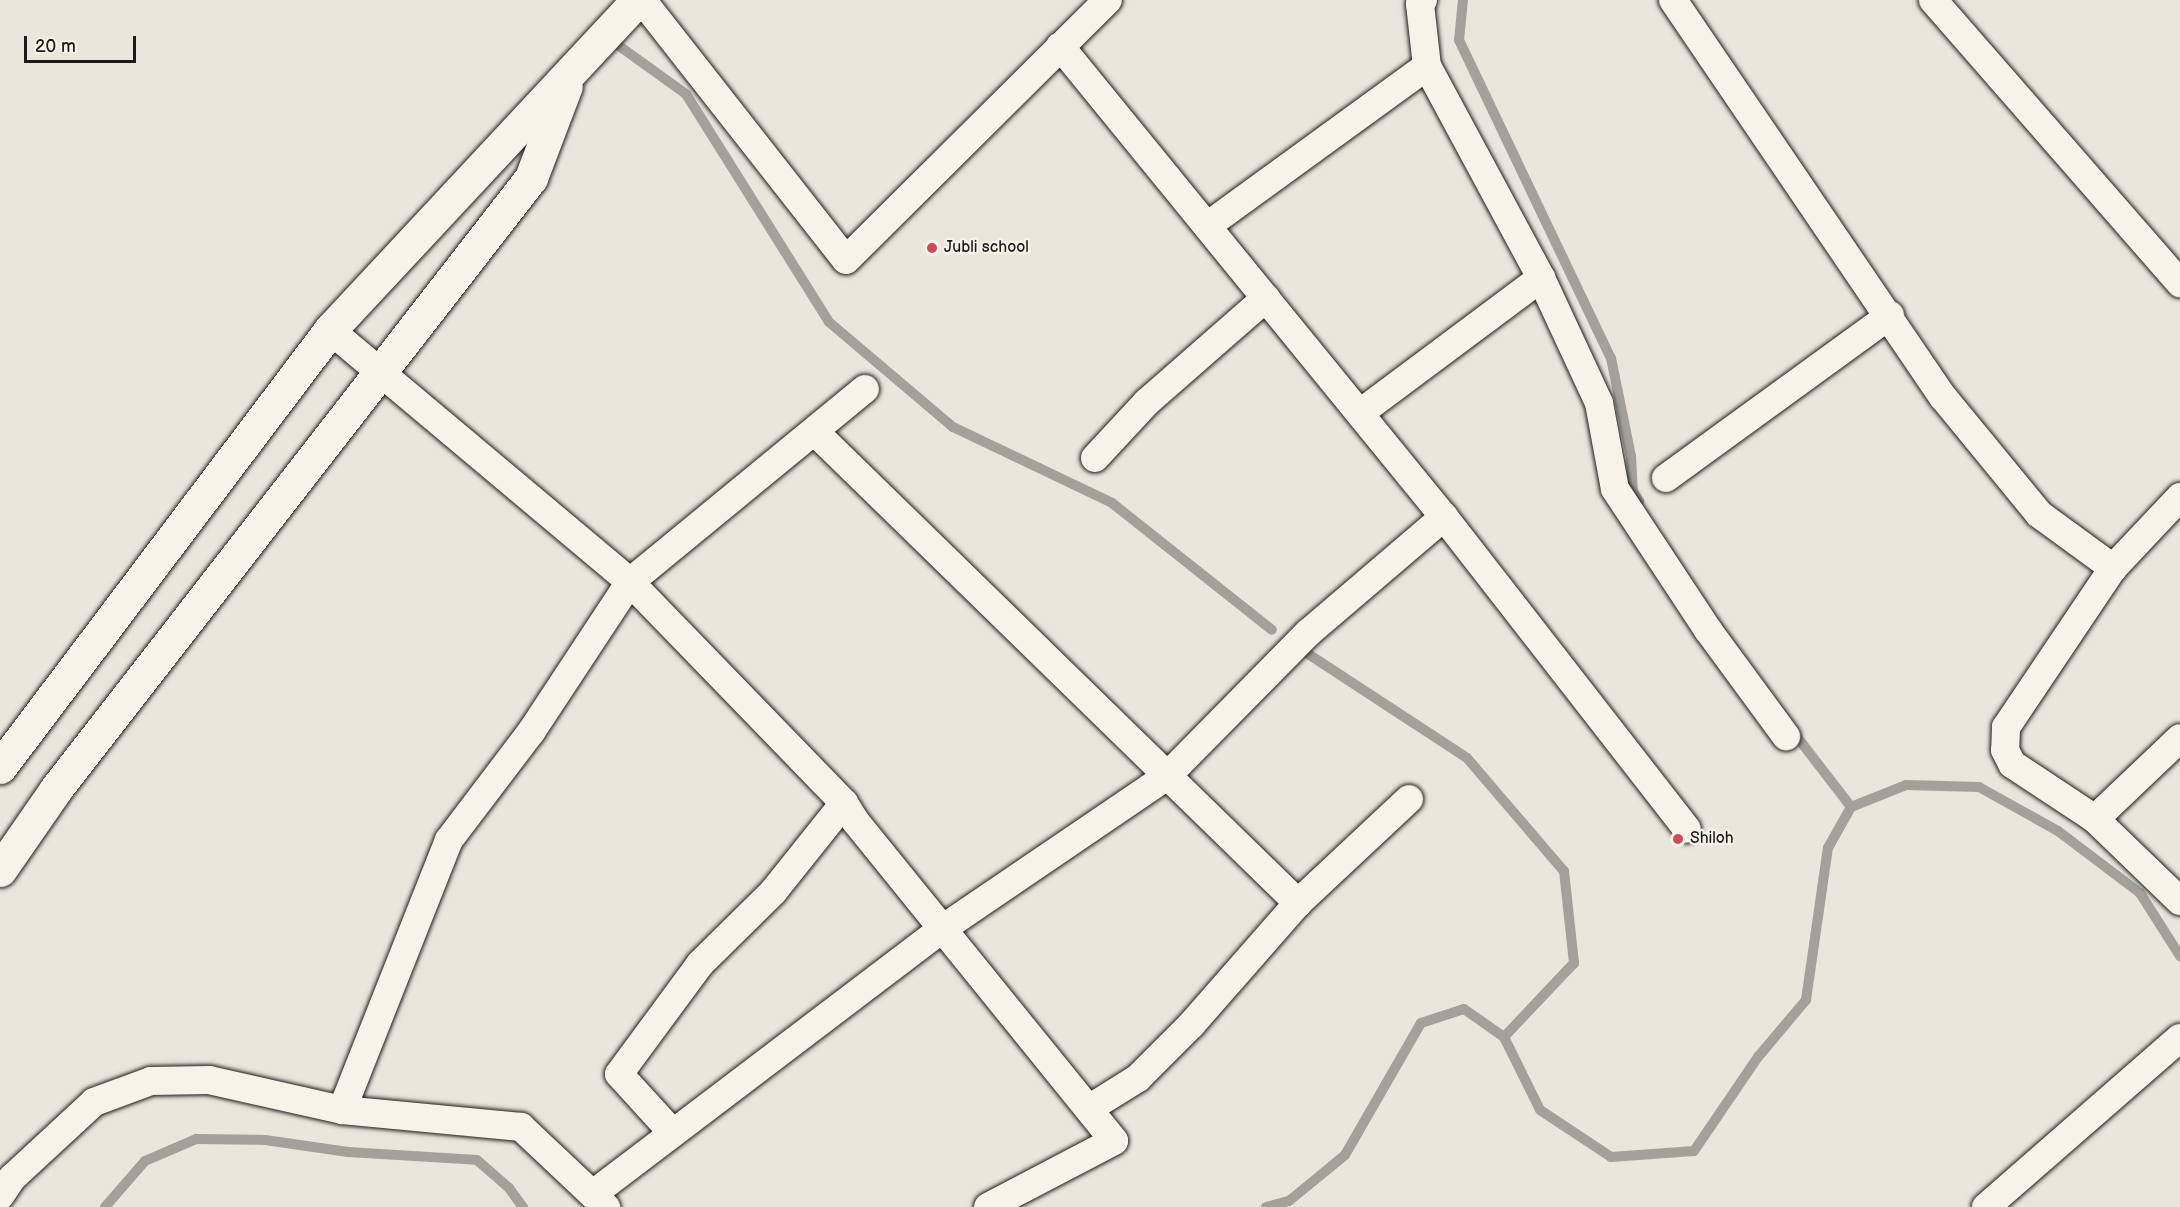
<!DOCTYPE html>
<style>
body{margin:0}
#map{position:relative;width:2180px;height:1207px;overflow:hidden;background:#eae6dc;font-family:"Balsamiq Sans",sans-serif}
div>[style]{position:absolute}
.stream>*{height:10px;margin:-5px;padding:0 5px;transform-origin:5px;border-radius:5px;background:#a3a19a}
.roads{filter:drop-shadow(0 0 2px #1c1c1c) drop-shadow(0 0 2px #1c1c1c)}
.street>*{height:28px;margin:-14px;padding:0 14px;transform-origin:14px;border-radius:14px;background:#f7f3e8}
.secondary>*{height:33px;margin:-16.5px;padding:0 16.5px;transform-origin:16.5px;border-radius:16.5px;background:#f7f3e8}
.dots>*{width:16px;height:16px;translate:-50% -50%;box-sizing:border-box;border:3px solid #f7f3e8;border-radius:50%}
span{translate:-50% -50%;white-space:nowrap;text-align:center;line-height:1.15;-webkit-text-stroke:4.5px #f7f3e8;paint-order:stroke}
.poi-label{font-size:16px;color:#1c1c1c}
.left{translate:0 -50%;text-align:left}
.scale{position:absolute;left:24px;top:36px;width:112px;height:27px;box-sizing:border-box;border:3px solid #1c1c1c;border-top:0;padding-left:8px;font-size:18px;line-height:21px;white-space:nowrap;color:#1c1c1c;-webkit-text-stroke:4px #f7f3e8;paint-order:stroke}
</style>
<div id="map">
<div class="stream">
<div style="left:1463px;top:0;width:40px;rotate:95.7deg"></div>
<div style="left:1459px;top:40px;width:352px;rotate:64.5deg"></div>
<div style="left:1611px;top:358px;width:100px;rotate:78.5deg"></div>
<div style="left:1631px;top:456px;width:35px;rotate:87deg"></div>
<div style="left:1633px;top:491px;width:12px;rotate:59deg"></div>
<div style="left:608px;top:38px;width:96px;rotate:35.7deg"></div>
<div style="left:686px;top:94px;width:269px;rotate:57.9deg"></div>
<div style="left:829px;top:322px;width:162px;rotate:40.3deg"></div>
<div style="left:953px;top:427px;width:176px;rotate:25.5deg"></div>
<div style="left:1112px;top:503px;width:204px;rotate:38.4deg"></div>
<div style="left:1296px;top:646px;width:204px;rotate:33.2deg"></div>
<div style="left:1467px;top:758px;width:149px;rotate:49.4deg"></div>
<div style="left:1564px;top:871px;width:93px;rotate:83.8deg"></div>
<div style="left:1574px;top:963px;width:102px;rotate:133.4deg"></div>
<div style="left:1791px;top:729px;width:98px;rotate:52.4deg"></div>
<div style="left:105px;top:1207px;width:61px;rotate:-49deg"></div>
<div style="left:145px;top:1161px;width:56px;rotate:-23.3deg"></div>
<div style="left:196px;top:1139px;width:69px;rotate:0.8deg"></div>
<div style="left:265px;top:1140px;width:84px;rotate:8.2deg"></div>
<div style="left:348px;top:1152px;width:129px;rotate:3.5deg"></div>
<div style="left:477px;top:1160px;width:43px;rotate:41.2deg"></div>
<div style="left:509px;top:1188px;width:24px;rotate:54deg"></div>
<div style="left:1266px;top:1207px;width:24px;rotate:-15deg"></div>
<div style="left:1289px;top:1201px;width:72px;rotate:-39.4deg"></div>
<div style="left:1345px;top:1155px;width:152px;rotate:-60.1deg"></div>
<div style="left:1421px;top:1023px;width:45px;rotate:-18deg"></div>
<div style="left:1464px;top:1009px;width:49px;rotate:35deg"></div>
<div style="left:1504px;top:1037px;width:81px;rotate:63.7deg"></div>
<div style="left:1540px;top:1110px;width:85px;rotate:33.5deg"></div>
<div style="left:1611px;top:1157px;width:83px;rotate:-4.1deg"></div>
<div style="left:1694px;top:1151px;width:114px;rotate:-55.8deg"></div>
<div style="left:1758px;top:1057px;width:75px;rotate:-49.9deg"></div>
<div style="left:1806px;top:1000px;width:154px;rotate:-81.8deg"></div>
<div style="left:1828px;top:848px;width:47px;rotate:-60.7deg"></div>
<div style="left:1851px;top:807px;width:59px;rotate:-21.8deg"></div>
<div style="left:1906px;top:785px;width:73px;rotate:1.6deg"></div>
<div style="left:1979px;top:787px;width:90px;rotate:29.1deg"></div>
<div style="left:2058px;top:831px;width:103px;rotate:37.1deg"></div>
<div style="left:2140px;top:893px;width:75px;rotate:57.6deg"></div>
</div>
<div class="roads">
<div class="street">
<div style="left:642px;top:0;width:330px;rotate:51.9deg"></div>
<div style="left:846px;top:260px;width:369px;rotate:-44.8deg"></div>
<div style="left:1423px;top:0;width:5px;rotate:127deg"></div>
<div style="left:1420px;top:4px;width:62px;rotate:83.6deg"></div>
<div style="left:1427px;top:66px;width:241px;rotate:61.7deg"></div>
<div style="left:1541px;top:278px;width:138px;rotate:65.1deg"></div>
<div style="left:1599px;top:403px;width:87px;rotate:79.5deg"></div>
<div style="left:1615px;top:489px;width:169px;rotate:56.6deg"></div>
<div style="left:1708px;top:630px;width:132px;rotate:53.7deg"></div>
<div style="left:1673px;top:0;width:480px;rotate:55.8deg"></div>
<div style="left:1943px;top:397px;width:151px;rotate:50.6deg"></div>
<div style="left:2039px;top:514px;width:92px;rotate:36.1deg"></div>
<div style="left:1933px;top:0;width:376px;rotate:48.9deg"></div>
<div style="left:1060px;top:46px;width:608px;rotate:50.81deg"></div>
<div style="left:1444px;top:517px;width:395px;rotate:52.1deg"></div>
<div style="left:1207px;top:226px;width:272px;rotate:-36deg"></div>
<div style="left:330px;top:330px;width:392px;rotate:40deg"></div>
<div style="left:630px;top:582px;width:308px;rotate:45.9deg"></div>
<div style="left:844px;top:803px;width:22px;rotate:58deg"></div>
<div style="left:856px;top:822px;width:410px;rotate:51deg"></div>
<div style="left:1114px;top:1141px;width:142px;rotate:152.4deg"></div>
<div style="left:1360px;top:413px;width:226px;rotate:-36.7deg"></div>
<div style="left:815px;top:432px;width:675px;rotate:44.28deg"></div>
<div style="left:1095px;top:458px;width:76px;rotate:-47.1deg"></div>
<div style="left:1147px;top:402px;width:158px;rotate:-41.2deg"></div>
<div style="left:1666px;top:478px;width:277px;rotate:-36deg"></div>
<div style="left:2180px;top:497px;width:98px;rotate:133.3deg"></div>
<div style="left:2113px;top:568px;width:192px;rotate:123.9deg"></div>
<div style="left:2006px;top:727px;width:23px;rotate:92deg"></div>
<div style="left:2005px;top:750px;width:16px;rotate:63deg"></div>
<div style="left:2012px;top:764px;width:100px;rotate:33.5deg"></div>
<div style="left:2095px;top:819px;width:118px;rotate:44deg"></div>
<div style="left:2095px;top:819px;width:117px;rotate:-43.6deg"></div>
<div style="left:1090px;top:1108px;width:57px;rotate:-32deg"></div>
<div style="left:1138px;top:1078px;width:76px;rotate:-45deg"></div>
<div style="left:1192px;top:1024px;width:161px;rotate:-48.8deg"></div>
<div style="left:1298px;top:903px;width:152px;rotate:-43.1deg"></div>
<div style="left:342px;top:1110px;width:290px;rotate:-68.4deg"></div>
<div style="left:449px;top:840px;width:136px;rotate:-52.8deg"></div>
<div style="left:531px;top:732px;width:180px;rotate:-56.6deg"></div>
<div style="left:630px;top:582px;width:304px;rotate:-39.4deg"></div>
<div style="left:671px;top:1131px;width:77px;rotate:-132.4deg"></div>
<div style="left:619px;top:1074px;width:137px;rotate:-53.6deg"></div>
<div style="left:700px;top:964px;width:103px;rotate:-44.6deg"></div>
<div style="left:773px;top:892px;width:114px;rotate:-51.4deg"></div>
<div style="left:593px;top:1194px;width:438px;rotate:-37.2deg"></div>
<div style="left:942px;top:929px;width:272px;rotate:-34.2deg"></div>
<div style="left:1167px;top:776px;width:201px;rotate:-45.4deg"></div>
<div style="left:1308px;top:633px;width:179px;rotate:-40.5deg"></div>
<div style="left:0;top:1196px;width:22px;rotate:-56deg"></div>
<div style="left:12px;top:1178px;width:112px;rotate:-42.8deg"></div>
<div style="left:94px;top:1102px;width:61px;rotate:-20.2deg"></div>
<div style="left:151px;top:1081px;width:58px;rotate:-1deg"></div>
<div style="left:209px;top:1080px;width:136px;rotate:12.7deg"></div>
<div style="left:342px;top:1110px;width:180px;rotate:5.4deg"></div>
<div style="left:521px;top:1127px;width:117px;rotate:43.3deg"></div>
<div style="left:1986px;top:1207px;width:257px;rotate:-41.1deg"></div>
</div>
<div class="secondary">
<div style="left:0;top:767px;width:548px;rotate:-52.94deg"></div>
<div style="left:330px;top:330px;width:451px;rotate:-47deg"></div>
<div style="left:0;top:870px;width:98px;rotate:-55.3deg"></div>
<div style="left:56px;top:789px;width:774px;rotate:-52.14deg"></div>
<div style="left:531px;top:178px;width:98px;rotate:-69.2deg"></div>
</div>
</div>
<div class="dots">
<div style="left:932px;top:248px;background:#d1495b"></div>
<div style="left:1678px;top:839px;background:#d1495b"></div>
</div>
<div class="poi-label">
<span class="left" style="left:944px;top:248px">Jubli school</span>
<span class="left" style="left:1690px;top:839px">Shiloh</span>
</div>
<div class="scale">20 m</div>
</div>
